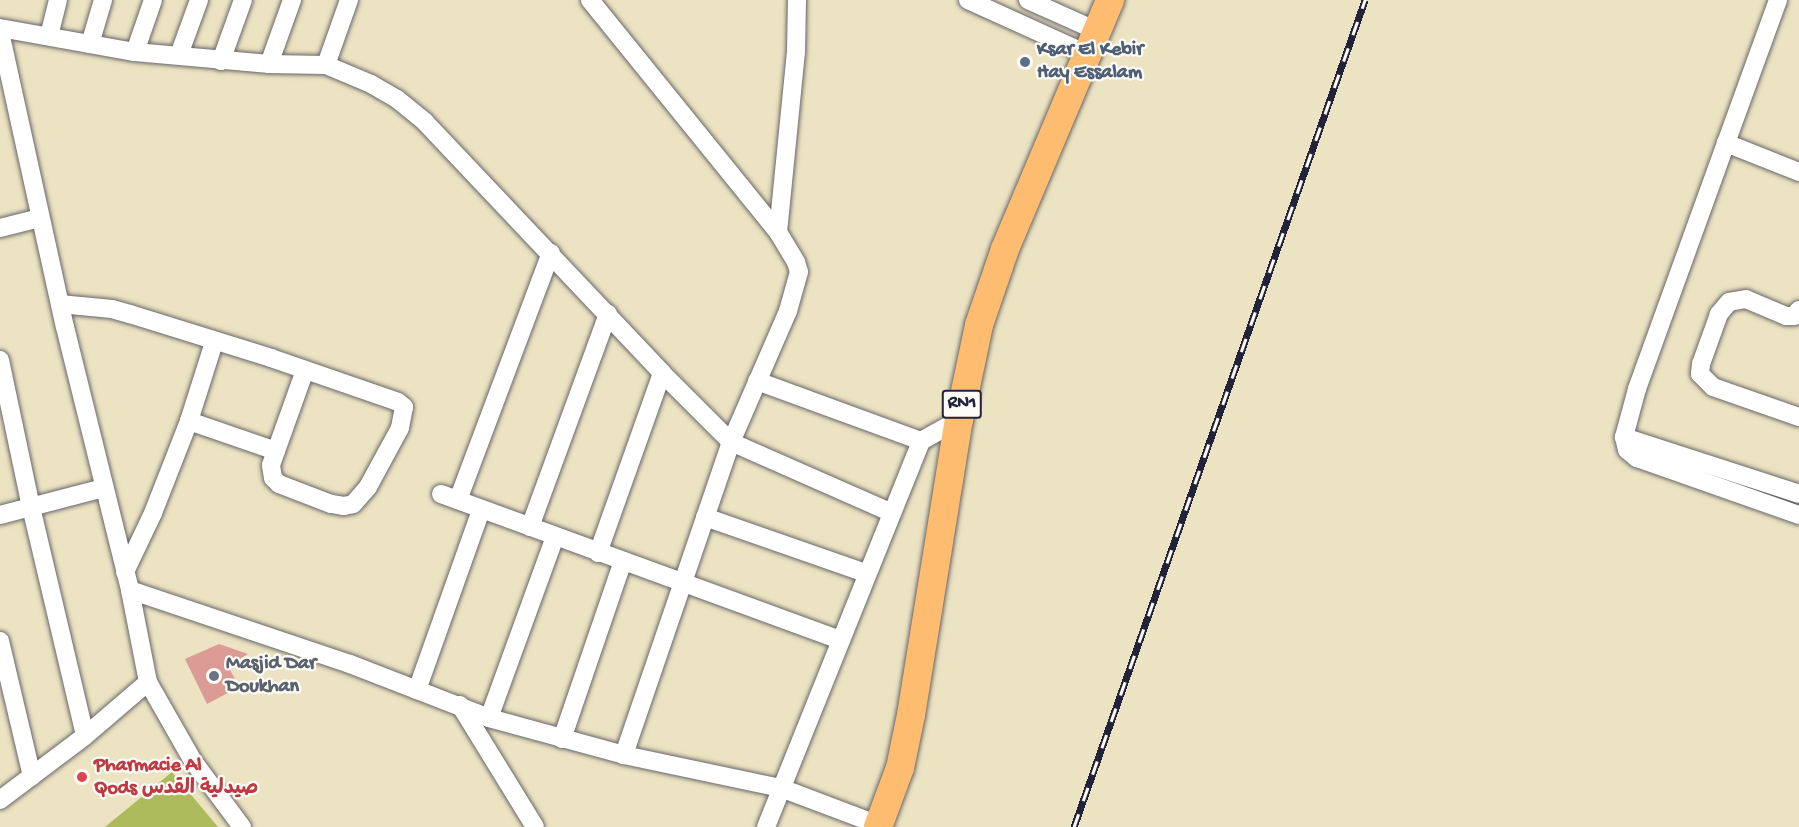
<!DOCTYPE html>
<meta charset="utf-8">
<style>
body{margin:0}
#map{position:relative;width:1799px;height:827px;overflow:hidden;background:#ebe3c1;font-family:"Gochi Hand","Playpen Sans Arabic",sans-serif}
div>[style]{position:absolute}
.green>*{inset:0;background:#aebb5d}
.building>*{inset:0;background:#dd9b96}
.roads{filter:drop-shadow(0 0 2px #68666a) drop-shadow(0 0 2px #68666a)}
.minor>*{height:18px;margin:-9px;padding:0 9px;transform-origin:9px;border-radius:9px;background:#fff}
.primary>*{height:28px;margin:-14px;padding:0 14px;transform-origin:14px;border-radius:14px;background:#febc70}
.rail>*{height:7px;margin-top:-3.5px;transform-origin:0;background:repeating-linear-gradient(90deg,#fdfcf7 0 14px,#22223b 0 28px);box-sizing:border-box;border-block:2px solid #22223b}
.dots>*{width:16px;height:16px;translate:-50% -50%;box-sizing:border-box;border:3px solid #fdfcf7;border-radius:50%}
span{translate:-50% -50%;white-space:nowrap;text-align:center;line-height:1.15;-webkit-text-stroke:4.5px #fdfcf7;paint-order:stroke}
.shield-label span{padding:2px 4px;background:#fdfcf7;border:2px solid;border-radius:4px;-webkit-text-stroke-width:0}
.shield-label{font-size:18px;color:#22223b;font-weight:700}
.service-label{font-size:20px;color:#4e5e75;font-weight:700}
.left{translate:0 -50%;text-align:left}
.worship-label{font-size:20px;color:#5b616d;font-weight:700}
.health-label{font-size:20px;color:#be3a42;font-weight:700}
</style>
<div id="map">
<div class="green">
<div style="clip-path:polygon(172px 772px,218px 827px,105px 827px)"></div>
</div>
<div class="building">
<div style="clip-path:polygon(219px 644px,248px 654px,228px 666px,239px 687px,207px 704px,185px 659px)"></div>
</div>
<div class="roads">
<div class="minor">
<div style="left:349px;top:0;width:69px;rotate:109.5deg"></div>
<div style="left:326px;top:65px;width:49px;rotate:22.9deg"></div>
<div style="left:371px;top:84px;width:30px;rotate:30deg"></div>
<div style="left:397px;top:99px;width:36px;rotate:39deg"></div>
<div style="left:425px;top:122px;width:345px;rotate:46.6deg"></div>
<div style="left:662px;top:373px;width:98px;rotate:45deg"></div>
<div style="left:731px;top:442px;width:174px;rotate:23.8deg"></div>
<div style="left:590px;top:0;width:299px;rotate:51deg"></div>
<div style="left:778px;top:232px;width:35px;rotate:59deg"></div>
<div style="left:796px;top:262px;width:10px;rotate:73deg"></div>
<div style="left:799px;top:272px;width:41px;rotate:105.8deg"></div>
<div style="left:788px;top:311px;width:143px;rotate:113.5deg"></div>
<div style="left:731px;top:442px;width:331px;rotate:108.9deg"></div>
<div style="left:968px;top:0;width:131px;rotate:24.4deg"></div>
<div style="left:1028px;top:0;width:76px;rotate:24.2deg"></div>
<div style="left:0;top:28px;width:137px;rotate:10.1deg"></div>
<div style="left:135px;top:52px;width:135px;rotate:5.1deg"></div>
<div style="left:269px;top:64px;width:57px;rotate:1deg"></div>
<div style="left:0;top:32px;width:302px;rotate:77.6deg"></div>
<div style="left:65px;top:327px;width:271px;rotate:76.1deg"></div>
<div style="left:49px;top:36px;width:37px;rotate:-76deg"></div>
<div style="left:90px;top:44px;width:46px;rotate:-73.5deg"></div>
<div style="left:135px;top:52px;width:55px;rotate:-70.9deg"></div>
<div style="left:179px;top:55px;width:59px;rotate:-70deg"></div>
<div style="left:221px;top:61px;width:65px;rotate:-70.2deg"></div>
<div style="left:269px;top:64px;width:68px;rotate:-70.2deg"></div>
<div style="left:1726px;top:143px;width:152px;rotate:-70deg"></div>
<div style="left:1799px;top:172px;width:79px;rotate:-158.3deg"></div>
<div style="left:1726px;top:143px;width:262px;rotate:109.9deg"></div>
<div style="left:1637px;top:389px;width:50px;rotate:105.2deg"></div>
<div style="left:1624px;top:437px;width:13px;rotate:77deg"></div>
<div style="left:1627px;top:450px;width:13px;rotate:39deg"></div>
<div style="left:1637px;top:458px;width:172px;rotate:19.4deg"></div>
<div style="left:0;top:228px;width:41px;rotate:-14deg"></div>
<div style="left:778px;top:232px;width:181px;rotate:-84.3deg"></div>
<div style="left:796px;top:52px;width:52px;rotate:-88.9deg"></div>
<div style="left:60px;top:304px;width:52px;rotate:5.5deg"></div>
<div style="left:112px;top:309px;width:19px;rotate:16deg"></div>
<div style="left:130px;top:314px;width:148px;rotate:17.3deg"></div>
<div style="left:271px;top:358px;width:134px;rotate:19.1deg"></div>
<div style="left:398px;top:402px;width:8px;rotate:40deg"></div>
<div style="left:404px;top:407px;width:21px;rotate:101deg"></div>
<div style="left:400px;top:428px;width:67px;rotate:118.5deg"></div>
<div style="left:368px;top:487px;width:23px;rotate:131deg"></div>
<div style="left:353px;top:504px;width:9px;rotate:167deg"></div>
<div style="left:344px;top:506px;width:13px;rotate:-171deg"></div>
<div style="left:331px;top:504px;width:56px;rotate:-159deg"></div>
<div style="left:279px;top:484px;width:8px;rotate:-135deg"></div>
<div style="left:273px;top:478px;width:13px;rotate:-99deg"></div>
<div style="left:271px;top:465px;width:101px;rotate:-70.3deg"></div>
<div style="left:1799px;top:310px;width:8px;rotate:130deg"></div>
<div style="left:1794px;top:316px;width:8px;rotate:180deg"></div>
<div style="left:1786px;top:316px;width:43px;rotate:-157deg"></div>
<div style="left:1746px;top:299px;width:17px;rotate:170deg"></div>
<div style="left:1729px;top:302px;width:16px;rotate:130deg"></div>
<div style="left:1719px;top:314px;width:53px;rotate:109.8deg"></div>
<div style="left:1701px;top:364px;width:10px;rotate:96deg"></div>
<div style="left:1700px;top:374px;width:18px;rotate:45deg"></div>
<div style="left:1713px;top:387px;width:91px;rotate:19.2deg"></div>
<div style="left:0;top:360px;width:150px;rotate:78.1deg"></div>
<div style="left:31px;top:507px;width:235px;rotate:76.7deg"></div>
<div style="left:757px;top:381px;width:175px;rotate:20.1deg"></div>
<div style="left:921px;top:441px;width:43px;rotate:-28.9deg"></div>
<div style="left:189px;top:421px;width:92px;rotate:19deg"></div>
<div style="left:1624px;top:437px;width:184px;rotate:18deg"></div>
<div style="left:441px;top:494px;width:425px;rotate:20.1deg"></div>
<div style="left:458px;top:500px;width:264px;rotate:-69.4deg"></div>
<div style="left:0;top:515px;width:107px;rotate:-14.6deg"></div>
<div style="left:705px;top:517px;width:170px;rotate:19.2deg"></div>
<div style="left:530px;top:527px;width:227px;rotate:-69.9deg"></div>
<div style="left:598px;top:553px;width:191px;rotate:-70.4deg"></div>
<div style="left:125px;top:572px;width:65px;rotate:-64.6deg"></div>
<div style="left:153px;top:513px;width:99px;rotate:-68.6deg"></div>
<div style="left:189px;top:421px;width:83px;rotate:-72.4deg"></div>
<div style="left:0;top:641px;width:139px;rotate:76.7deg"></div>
<div style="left:417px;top:690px;width:191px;rotate:-70.4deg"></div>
<div style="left:460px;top:705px;width:143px;rotate:58.4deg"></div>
<div style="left:489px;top:718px;width:193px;rotate:-70deg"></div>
<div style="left:562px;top:739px;width:188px;rotate:-71.1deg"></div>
<div style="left:0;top:800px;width:106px;rotate:-37deg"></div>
<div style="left:85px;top:736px;width:83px;rotate:-40.6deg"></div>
<div style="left:242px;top:827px;width:82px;rotate:-126.6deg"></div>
<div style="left:193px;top:761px;width:91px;rotate:-119.7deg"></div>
<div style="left:148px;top:682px;width:94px;rotate:-101.1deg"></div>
<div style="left:130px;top:590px;width:232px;rotate:18.6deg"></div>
<div style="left:350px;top:664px;width:149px;rotate:21.2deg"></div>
<div style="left:489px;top:718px;width:140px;rotate:15.3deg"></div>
<div style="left:624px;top:755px;width:160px;rotate:11.9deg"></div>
<div style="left:781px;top:788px;width:105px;rotate:20.7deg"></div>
<div style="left:766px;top:827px;width:416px;rotate:-68.1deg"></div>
</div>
<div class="primary">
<div style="left:878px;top:827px;width:63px;rotate:-69.6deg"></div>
<div style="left:900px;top:768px;width:54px;rotate:-78.3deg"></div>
<div style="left:911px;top:715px;width:299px;rotate:-80.8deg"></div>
<div style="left:959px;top:420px;width:97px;rotate:-78.1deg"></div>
<div style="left:979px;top:325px;width:80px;rotate:-71.1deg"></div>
<div style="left:1005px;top:249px;width:270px;rotate:-67.1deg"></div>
</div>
</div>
<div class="rail">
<div style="left:1074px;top:827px;width:877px;rotate:-70.61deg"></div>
</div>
<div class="dots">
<div style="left:1025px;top:62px;background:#5c6f8a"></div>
<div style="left:214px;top:676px;background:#6b7280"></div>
<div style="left:82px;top:777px;background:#e0444e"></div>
</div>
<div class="shield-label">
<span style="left:962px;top:404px">RN1</span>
</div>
<div class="service-label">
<span class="left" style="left:1037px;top:62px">Ksar El Kebir<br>Hay Essalam</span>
</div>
<div class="worship-label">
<span class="left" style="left:226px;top:676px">Masjid Dar<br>Doukhan</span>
</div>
<div class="health-label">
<span class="left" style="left:94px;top:778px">Pharmacie Al<br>Qods صيدلية القدس</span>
</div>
</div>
